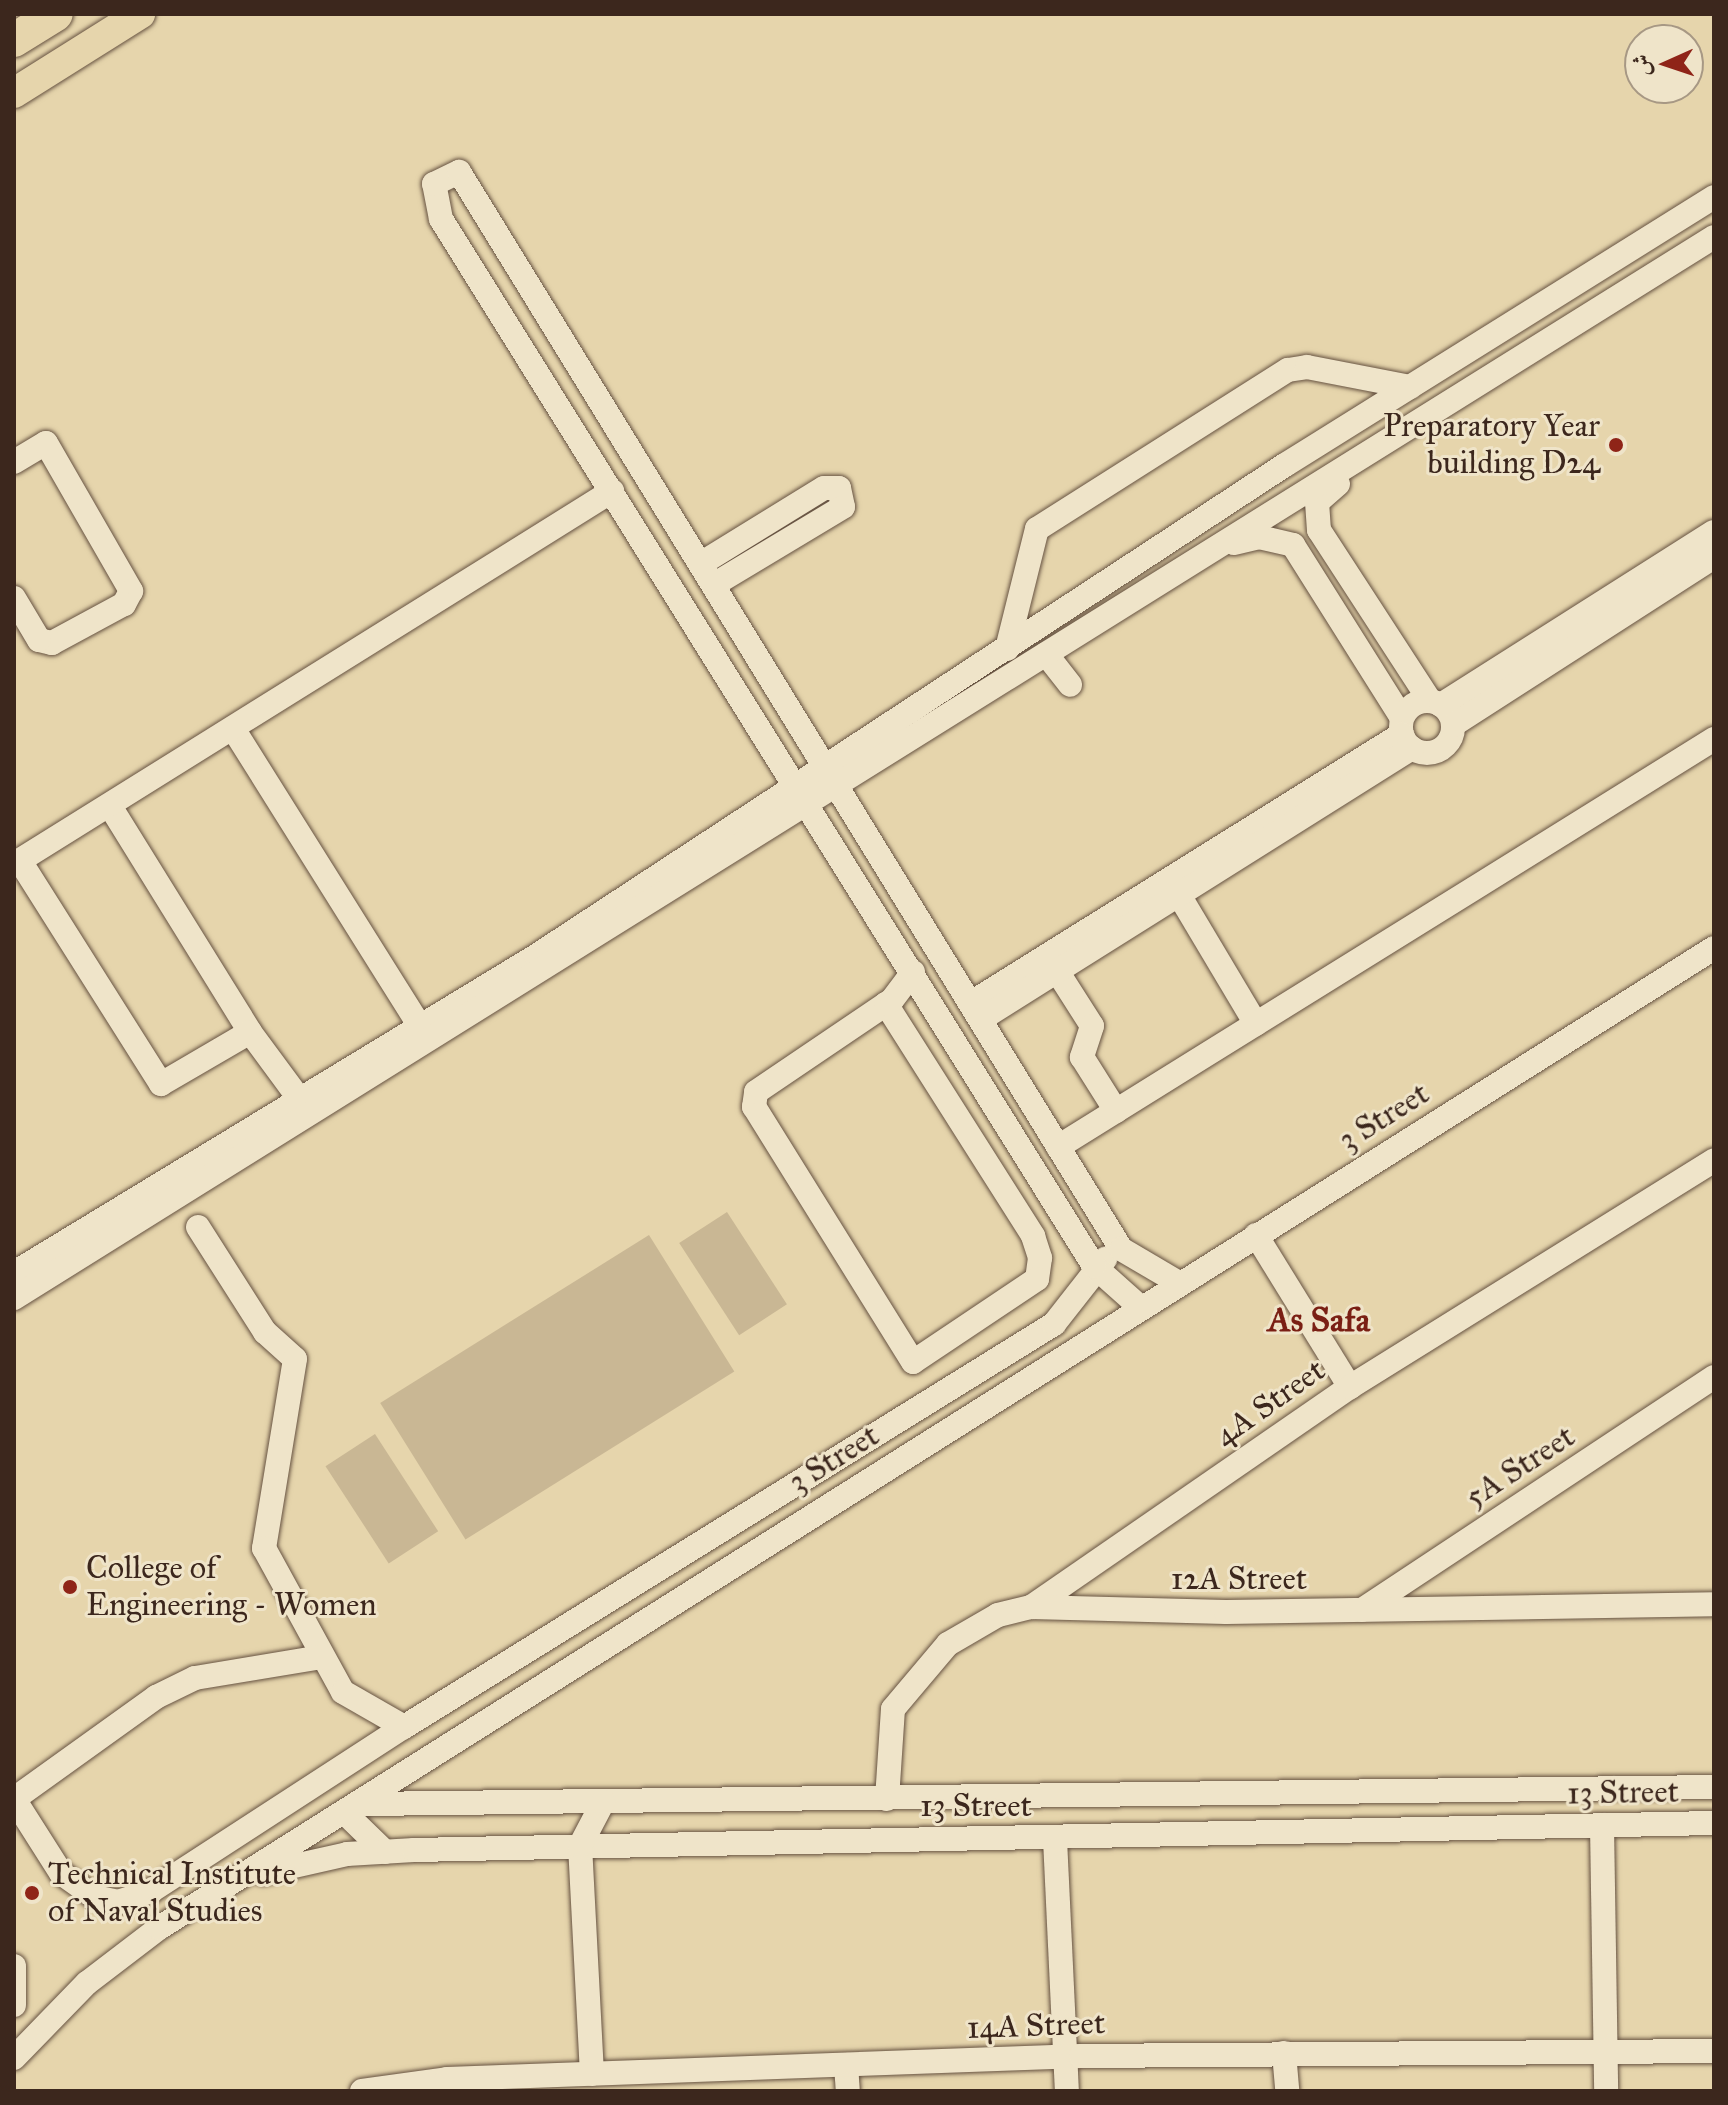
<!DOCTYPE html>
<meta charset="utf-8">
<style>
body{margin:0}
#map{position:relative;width:1728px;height:2105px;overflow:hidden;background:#e6d5ac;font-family:"IM FELL Great Primer",Amiri,serif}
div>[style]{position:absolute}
.green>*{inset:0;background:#c9b794;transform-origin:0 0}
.roads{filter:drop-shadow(0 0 2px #665241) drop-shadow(0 0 2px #665241)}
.minor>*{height:24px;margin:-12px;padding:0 12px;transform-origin:12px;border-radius:12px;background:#efe4c9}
.minor>.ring{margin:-12px;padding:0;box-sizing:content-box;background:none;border:24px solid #efe4c9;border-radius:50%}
.major>*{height:30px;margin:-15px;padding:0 15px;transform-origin:15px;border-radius:15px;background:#e6d5ac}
.highway>*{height:34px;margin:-17px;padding:0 17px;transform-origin:17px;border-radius:17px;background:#e6d5ac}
.dots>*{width:22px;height:22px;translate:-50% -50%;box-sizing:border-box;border:4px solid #efe4c9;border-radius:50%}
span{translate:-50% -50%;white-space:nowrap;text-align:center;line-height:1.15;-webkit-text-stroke:6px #efe4c9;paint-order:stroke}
.poi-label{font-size:32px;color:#3c271d}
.right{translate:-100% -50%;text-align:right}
.left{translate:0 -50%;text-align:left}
.street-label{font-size:32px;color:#3c271d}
.neighbourhood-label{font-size:34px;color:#7a1f14;font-weight:700}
.frame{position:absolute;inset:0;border:16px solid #3c271d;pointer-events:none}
.north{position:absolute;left:1624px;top:24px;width:80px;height:80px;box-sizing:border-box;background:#efe4c9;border:2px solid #a79884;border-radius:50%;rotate:267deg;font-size:22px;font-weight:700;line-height:32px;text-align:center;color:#3c271d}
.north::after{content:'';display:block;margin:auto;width:28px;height:36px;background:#8f2418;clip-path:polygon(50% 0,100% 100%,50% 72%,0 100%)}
</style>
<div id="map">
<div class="green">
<div style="left:727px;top:1212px;width:110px;height:57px;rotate:57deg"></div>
<div style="left:649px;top:1235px;width:161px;height:317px;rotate:58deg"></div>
<div style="left:375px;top:1434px;width:116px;height:59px;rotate:57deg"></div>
</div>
<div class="roads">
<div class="minor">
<div style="left:14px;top:462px;width:37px;rotate:-31deg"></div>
<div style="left:46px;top:443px;width:171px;rotate:60.1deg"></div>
<div style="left:131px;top:591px;width:15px;rotate:118deg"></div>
<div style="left:124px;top:604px;width:82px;rotate:151.6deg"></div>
<div style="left:52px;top:643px;width:13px;rotate:-167deg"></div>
<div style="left:39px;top:640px;width:49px;rotate:-120.8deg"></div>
<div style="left:1338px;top:484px;width:28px;rotate:139deg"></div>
<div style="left:1317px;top:502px;width:28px;rotate:86deg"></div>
<div style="left:1319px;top:530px;width:204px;rotate:57deg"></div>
<div style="left:1234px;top:543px;width:26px;rotate:-13deg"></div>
<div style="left:1259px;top:537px;width:35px;rotate:13deg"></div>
<div style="left:1293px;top:545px;width:204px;rotate:57.8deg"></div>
<div style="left:702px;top:563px;width:143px;rotate:-31.6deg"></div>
<div style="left:824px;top:488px;width:15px"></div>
<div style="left:839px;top:488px;width:19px;rotate:78deg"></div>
<div style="left:843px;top:507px;width:149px;rotate:149deg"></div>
<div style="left:1007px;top:649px;width:124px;rotate:-76deg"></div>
<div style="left:1037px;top:529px;width:297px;rotate:-32.4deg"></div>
<div style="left:1288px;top:370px;width:19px;rotate:-9deg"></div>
<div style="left:1307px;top:367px;width:105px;rotate:11deg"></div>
<div style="left:1046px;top:654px;width:39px;rotate:52deg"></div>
<div class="ring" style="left:1401px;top:701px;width:28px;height:28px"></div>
<div style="left:1441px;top:705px;width:323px;rotate:-32.4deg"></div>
<div style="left:1453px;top:725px;width:310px;rotate:-32.8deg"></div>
<div style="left:234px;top:730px;width:350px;rotate:57.9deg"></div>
<div style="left:110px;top:806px;width:266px;rotate:58.2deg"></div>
<div style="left:250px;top:1032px;width:99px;rotate:53.6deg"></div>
<div style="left:20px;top:861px;width:264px;rotate:57.7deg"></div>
<div style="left:161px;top:1084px;width:103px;rotate:-30.3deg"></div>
<div style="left:14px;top:864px;width:705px;rotate:-31.95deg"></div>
<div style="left:1179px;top:895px;width:150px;rotate:59.2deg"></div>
<div style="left:1057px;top:971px;width:65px;rotate:57.5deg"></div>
<div style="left:1092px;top:1026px;width:33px;rotate:108deg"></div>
<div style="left:1082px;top:1057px;width:64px;rotate:57.8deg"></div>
<div style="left:971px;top:1003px;width:508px;rotate:-31.97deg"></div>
<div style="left:886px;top:1004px;width:275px;rotate:57.6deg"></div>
<div style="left:1033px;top:1236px;width:23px;rotate:72deg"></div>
<div style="left:1040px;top:1258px;width:21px;rotate:98deg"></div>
<div style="left:1037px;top:1279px;width:149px;rotate:146.2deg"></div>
<div style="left:913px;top:1362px;width:301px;rotate:-121.9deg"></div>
<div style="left:754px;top:1107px;width:15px;rotate:-82deg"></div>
<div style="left:756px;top:1092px;width:157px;rotate:-34.1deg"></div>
<div style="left:886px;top:1004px;width:7px;rotate:-34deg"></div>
<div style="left:892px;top:1000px;width:35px;rotate:-53deg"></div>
<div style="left:981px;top:1019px;width:509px;rotate:-32.16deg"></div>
<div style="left:1058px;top:1147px;width:773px;rotate:-31.88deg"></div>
<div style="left:198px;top:1227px;width:125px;rotate:57.5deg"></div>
<div style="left:265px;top:1332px;width:40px;rotate:42deg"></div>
<div style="left:295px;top:1359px;width:192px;rotate:99.3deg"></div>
<div style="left:264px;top:1548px;width:164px;rotate:61.3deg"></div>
<div style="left:343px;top:1692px;width:70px;rotate:29.8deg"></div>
<div style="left:404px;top:1727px;width:765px;rotate:-31.8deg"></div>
<div style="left:1054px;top:1324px;width:83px;rotate:-51.9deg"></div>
<div style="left:1256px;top:1235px;width:179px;rotate:58.3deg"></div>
<div style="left:14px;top:1273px;width:611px;rotate:-31.27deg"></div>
<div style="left:536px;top:956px;width:896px;rotate:-33.25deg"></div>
<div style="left:1285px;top:465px;width:506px;rotate:-31.99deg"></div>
<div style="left:14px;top:1298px;width:2004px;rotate:-31.97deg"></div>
<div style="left:1140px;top:1307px;width:62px;rotate:-138.3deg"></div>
<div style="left:1094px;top:1266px;width:1234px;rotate:-121.95deg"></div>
<div style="left:441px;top:219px;width:36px;rotate:-101deg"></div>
<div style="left:434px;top:184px;width:28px;rotate:-26deg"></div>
<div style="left:459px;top:172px;width:1264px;rotate:58.42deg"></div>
<div style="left:1121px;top:1249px;width:67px;rotate:30.4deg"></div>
<div style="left:1031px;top:1607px;width:388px;rotate:-34.6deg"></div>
<div style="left:1350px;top:1387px;width:429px;rotate:-31.9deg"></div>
<div style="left:1362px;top:1610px;width:422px;rotate:-33.5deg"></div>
<div style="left:14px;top:1799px;width:88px;rotate:57.6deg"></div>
<div style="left:61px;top:1873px;width:42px;rotate:35.2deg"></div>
<div style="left:95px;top:1897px;width:24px;rotate:12deg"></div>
<div style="left:118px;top:1902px;width:35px;rotate:-18deg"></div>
<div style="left:151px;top:1891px;width:302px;rotate:-33deg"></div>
<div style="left:14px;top:1799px;width:175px;rotate:-35.7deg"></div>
<div style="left:156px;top:1697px;width:43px;rotate:-26deg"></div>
<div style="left:195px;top:1678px;width:129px;rotate:-9.4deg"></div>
<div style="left:887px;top:1799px;width:90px;rotate:-86.2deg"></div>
<div style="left:893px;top:1709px;width:85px;rotate:-49.8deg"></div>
<div style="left:948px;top:1644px;width:58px;rotate:-30.1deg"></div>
<div style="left:998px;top:1615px;width:34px;rotate:-14deg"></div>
<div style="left:1031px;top:1607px;width:195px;rotate:1.5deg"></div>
<div style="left:1226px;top:1612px;width:488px;rotate:-0.9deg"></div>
<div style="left:365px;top:1804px;width:1349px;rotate:-0.72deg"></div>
<div style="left:347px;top:1815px;width:53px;rotate:44.2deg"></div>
<div style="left:1602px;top:1825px;width:266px;rotate:89.1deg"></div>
<div style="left:1055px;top:1839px;width:252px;rotate:87.3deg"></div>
<div style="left:263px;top:1873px;width:86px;rotate:-12.7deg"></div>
<div style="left:347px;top:1854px;width:67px;rotate:-3.4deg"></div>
<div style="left:414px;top:1850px;width:1300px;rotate:-1.19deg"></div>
<div style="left:14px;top:1966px;width:39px;rotate:90deg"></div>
<div style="left:1284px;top:2053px;width:38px;rotate:85deg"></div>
<div style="left:14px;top:2058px;width:105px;rotate:-45.8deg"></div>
<div style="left:87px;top:1983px;width:91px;rotate:-37.4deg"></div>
<div style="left:159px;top:1928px;width:1838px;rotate:-32.22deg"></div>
<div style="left:846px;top:2065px;width:26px;rotate:86deg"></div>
<div style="left:592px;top:2074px;width:228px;rotate:-93deg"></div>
<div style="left:580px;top:1846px;width:50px;rotate:-62.4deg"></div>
<div style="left:362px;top:2091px;width:86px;rotate:-8deg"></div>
<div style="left:447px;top:2079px;width:634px;rotate:-2.08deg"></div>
<div style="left:1081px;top:2056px;width:633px;rotate:-0.45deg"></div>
</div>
<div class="major">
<div style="left:14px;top:93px;width:149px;rotate:-32.1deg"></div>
</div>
<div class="highway">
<div style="left:14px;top:40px;width:49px;rotate:-31.8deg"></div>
</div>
</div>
<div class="dots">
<div style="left:1616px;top:445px;background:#8f2418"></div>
<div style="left:70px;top:1587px;background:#8f2418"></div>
<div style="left:32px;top:1893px;background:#8f2418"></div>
</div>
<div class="poi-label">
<span class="right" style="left:1600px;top:445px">Preparatory Year<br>building D24</span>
<span class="left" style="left:86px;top:1587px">College of<br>Engineering - Women</span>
<span class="left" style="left:48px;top:1893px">Technical Institute<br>of Naval Studies</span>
</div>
<div class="street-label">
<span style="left:1384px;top:1117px;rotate:-32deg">3 Street</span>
<span style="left:1270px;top:1403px;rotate:-35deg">4A Street</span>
<span style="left:834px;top:1459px;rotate:-32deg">3 Street</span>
<span style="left:1520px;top:1467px;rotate:-33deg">5A Street</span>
<span style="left:1239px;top:1579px">12A Street</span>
<span style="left:1623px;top:1793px;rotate:-1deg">13 Street</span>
<span style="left:976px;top:1806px">13 Street</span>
<span style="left:1036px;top:2026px;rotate:-2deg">14A Street</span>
</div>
<div class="neighbourhood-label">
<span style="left:1319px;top:1320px">As Safa</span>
</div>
<div class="frame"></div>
<div class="north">ش</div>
</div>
